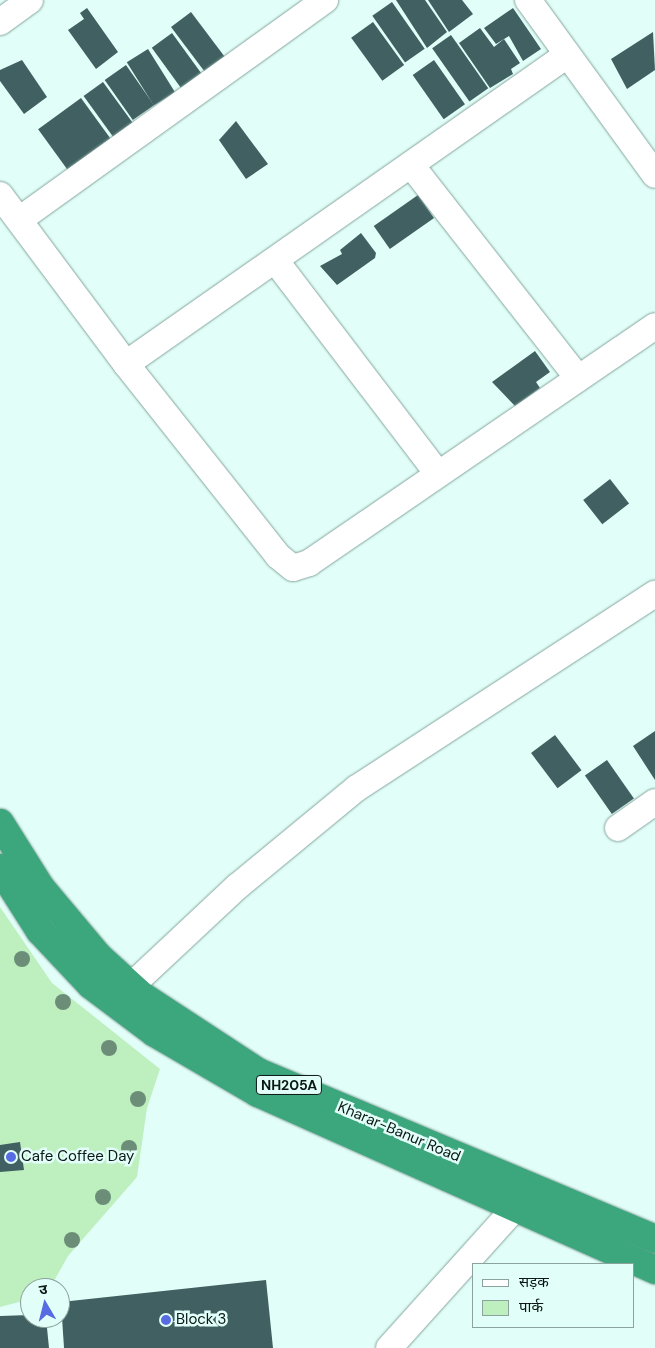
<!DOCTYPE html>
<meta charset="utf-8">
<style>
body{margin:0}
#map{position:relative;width:655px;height:1348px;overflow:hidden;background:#e2fef8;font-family:"DM Sans","Noto Sans Devanagari",sans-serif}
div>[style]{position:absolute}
.green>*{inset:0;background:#beefbf}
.building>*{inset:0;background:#406061;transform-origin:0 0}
.roads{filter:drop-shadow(0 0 1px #84a59e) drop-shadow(0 0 1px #84a59e)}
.minor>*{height:26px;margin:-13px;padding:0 13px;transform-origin:13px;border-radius:13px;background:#fff}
.highway>*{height:28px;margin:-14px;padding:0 14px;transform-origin:14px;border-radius:14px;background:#3ca67c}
.trees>*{width:16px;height:16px;margin:-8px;border-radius:50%;background:#6c8e78}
.dots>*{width:14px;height:14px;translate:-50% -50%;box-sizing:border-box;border:2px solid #e2fef8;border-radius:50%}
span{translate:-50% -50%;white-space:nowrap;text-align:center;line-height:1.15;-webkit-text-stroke:5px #e2fef8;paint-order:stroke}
.shield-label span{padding:1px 4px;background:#e2fef8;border:1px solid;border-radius:4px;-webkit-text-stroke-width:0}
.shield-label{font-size:14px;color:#0a1714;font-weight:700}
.street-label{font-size:15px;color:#0a1714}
.poi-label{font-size:15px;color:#0a1714}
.left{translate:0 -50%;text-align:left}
.legend{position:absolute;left:472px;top:1263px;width:162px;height:65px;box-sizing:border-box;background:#e2fef8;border:1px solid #8ca29d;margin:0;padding:6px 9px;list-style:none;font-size:15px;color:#0a1714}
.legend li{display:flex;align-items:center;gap:10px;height:25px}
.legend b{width:25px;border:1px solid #8ca29d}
.north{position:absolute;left:20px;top:1278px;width:50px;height:50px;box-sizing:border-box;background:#e2fef8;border:1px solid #8ca29d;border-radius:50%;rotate:352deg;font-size:14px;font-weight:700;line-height:20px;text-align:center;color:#0a1714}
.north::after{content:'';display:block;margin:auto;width:18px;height:22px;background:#576ce2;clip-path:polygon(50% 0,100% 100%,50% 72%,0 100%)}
</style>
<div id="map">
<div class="green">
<div style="clip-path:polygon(0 907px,52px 983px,160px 1069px,147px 1108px,137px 1177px,68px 1256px,50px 1288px,30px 1288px,30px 1299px,0 1307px)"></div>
</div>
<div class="building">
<div style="clip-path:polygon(396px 0,425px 0,447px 32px,427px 48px)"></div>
<div style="clip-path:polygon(428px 0,462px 0,473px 14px,449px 32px)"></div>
<div style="left:392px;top:2px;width:57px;height:24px;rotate:55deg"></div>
<div style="clip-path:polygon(87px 8px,118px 52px,96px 69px,68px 30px,84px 19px,80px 13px)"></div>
<div style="clip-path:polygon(513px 8px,541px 49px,523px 61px,509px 36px,496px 44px,484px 28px)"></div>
<div style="left:191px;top:12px;width:56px;height:25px;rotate:53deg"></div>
<div style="left:373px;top:22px;width:53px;height:27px;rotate:54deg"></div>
<div style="clip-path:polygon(480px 28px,494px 47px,504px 39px,520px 63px,511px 69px,513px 74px,490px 88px,459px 43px)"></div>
<div style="clip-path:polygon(653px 32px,655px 70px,627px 89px,611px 59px)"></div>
<div style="left:172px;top:33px;width:51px;height:25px;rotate:54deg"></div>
<div style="left:451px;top:35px;width:65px;height:23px;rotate:55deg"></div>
<div style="left:148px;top:49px;width:51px;height:25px;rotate:58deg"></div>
<div style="clip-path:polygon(22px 60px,47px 97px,24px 114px,0 81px,0 70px)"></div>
<div style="left:434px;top:60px;width:54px;height:26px;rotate:55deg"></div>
<div style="left:126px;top:65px;width:49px;height:26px;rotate:55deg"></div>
<div style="left:103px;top:82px;width:52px;height:24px;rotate:54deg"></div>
<div style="left:81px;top:98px;width:51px;height:53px;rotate:54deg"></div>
<div style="clip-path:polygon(236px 121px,268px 164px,246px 179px,219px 140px)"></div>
<div style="left:418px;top:195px;width:28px;height:54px;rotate:55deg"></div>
<div style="clip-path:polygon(361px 233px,376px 253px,375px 258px,337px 285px,320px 266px,342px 254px,340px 250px)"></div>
<div style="clip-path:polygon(535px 351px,550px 372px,536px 382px,540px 388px,515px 406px,492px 382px)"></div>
<div style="left:610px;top:479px;width:31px;height:34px;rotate:52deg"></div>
<div style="clip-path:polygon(655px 731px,655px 780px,633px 746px)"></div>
<div style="left:555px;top:735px;width:44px;height:30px;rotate:53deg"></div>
<div style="left:607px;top:760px;width:47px;height:27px;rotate:55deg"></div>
<div style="clip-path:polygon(20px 1142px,24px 1170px,0 1172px,0 1145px)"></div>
<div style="clip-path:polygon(266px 1280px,273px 1348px,64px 1348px,61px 1302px)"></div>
<div style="clip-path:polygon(30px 1315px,46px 1318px,49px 1348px,0 1348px,0 1316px)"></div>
</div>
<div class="roads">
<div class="minor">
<div style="left:528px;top:0;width:216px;rotate:54deg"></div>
<div style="left:0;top:22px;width:37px;rotate:-36deg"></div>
<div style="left:411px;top:165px;width:271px;rotate:51.9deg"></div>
<div style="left:0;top:195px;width:211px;rotate:53.3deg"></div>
<div style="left:126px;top:364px;width:245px;rotate:51.6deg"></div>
<div style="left:278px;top:556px;width:19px;rotate:39deg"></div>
<div style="left:293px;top:568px;width:17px;rotate:-17deg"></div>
<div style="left:309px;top:563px;width:419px;rotate:-34.4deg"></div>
<div style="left:19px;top:220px;width:377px;rotate:-35.7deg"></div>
<div style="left:275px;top:260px;width:269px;rotate:52.7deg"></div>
<div style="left:126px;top:364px;width:538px;rotate:-35.02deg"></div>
<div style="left:618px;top:828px;width:45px;rotate:-35.1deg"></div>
<div style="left:131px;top:986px;width:146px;rotate:-43.1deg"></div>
<div style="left:238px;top:886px;width:154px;rotate:-39.5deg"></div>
<div style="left:357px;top:788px;width:356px;rotate:-33.1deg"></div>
<div style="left:389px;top:1348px;width:191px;rotate:-48deg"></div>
</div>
<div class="highway">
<div style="left:0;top:823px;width:77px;rotate:57.8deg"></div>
<div style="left:41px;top:888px;width:89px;rotate:50deg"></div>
<div style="left:98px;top:956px;width:59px;rotate:42.3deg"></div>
<div style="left:142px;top:996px;width:139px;rotate:33.2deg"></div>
<div style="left:258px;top:1072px;width:431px;rotate:22.8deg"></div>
<div style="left:0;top:868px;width:75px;rotate:57.6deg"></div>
<div style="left:40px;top:931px;width:74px;rotate:46.6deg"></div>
<div style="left:91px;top:985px;width:80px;rotate:36.9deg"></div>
<div style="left:155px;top:1033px;width:119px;rotate:30.2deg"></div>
<div style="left:258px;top:1093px;width:435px;rotate:24deg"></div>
</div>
</div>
<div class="trees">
<div style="left:22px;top:959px"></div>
<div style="left:63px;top:1002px"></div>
<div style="left:109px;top:1048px"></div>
<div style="left:138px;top:1099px"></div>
<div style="left:129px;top:1148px"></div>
<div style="left:103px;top:1197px"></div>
<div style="left:72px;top:1240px"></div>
</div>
<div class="dots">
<div style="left:11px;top:1157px;background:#576ce2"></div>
<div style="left:166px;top:1320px;background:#576ce2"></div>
</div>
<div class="shield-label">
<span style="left:289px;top:1085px">NH205A</span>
</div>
<div class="street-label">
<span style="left:399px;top:1132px;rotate:23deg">Kharar-Banur Road</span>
</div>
<div class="poi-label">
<span class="left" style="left:21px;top:1157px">Cafe Coffee Day</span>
<span class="left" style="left:176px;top:1320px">Block 3</span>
</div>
<ul class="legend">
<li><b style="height:6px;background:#fff"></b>सड़क</li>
<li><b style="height:14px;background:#beefbf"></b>पार्क</li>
</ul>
<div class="north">उ</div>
</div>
